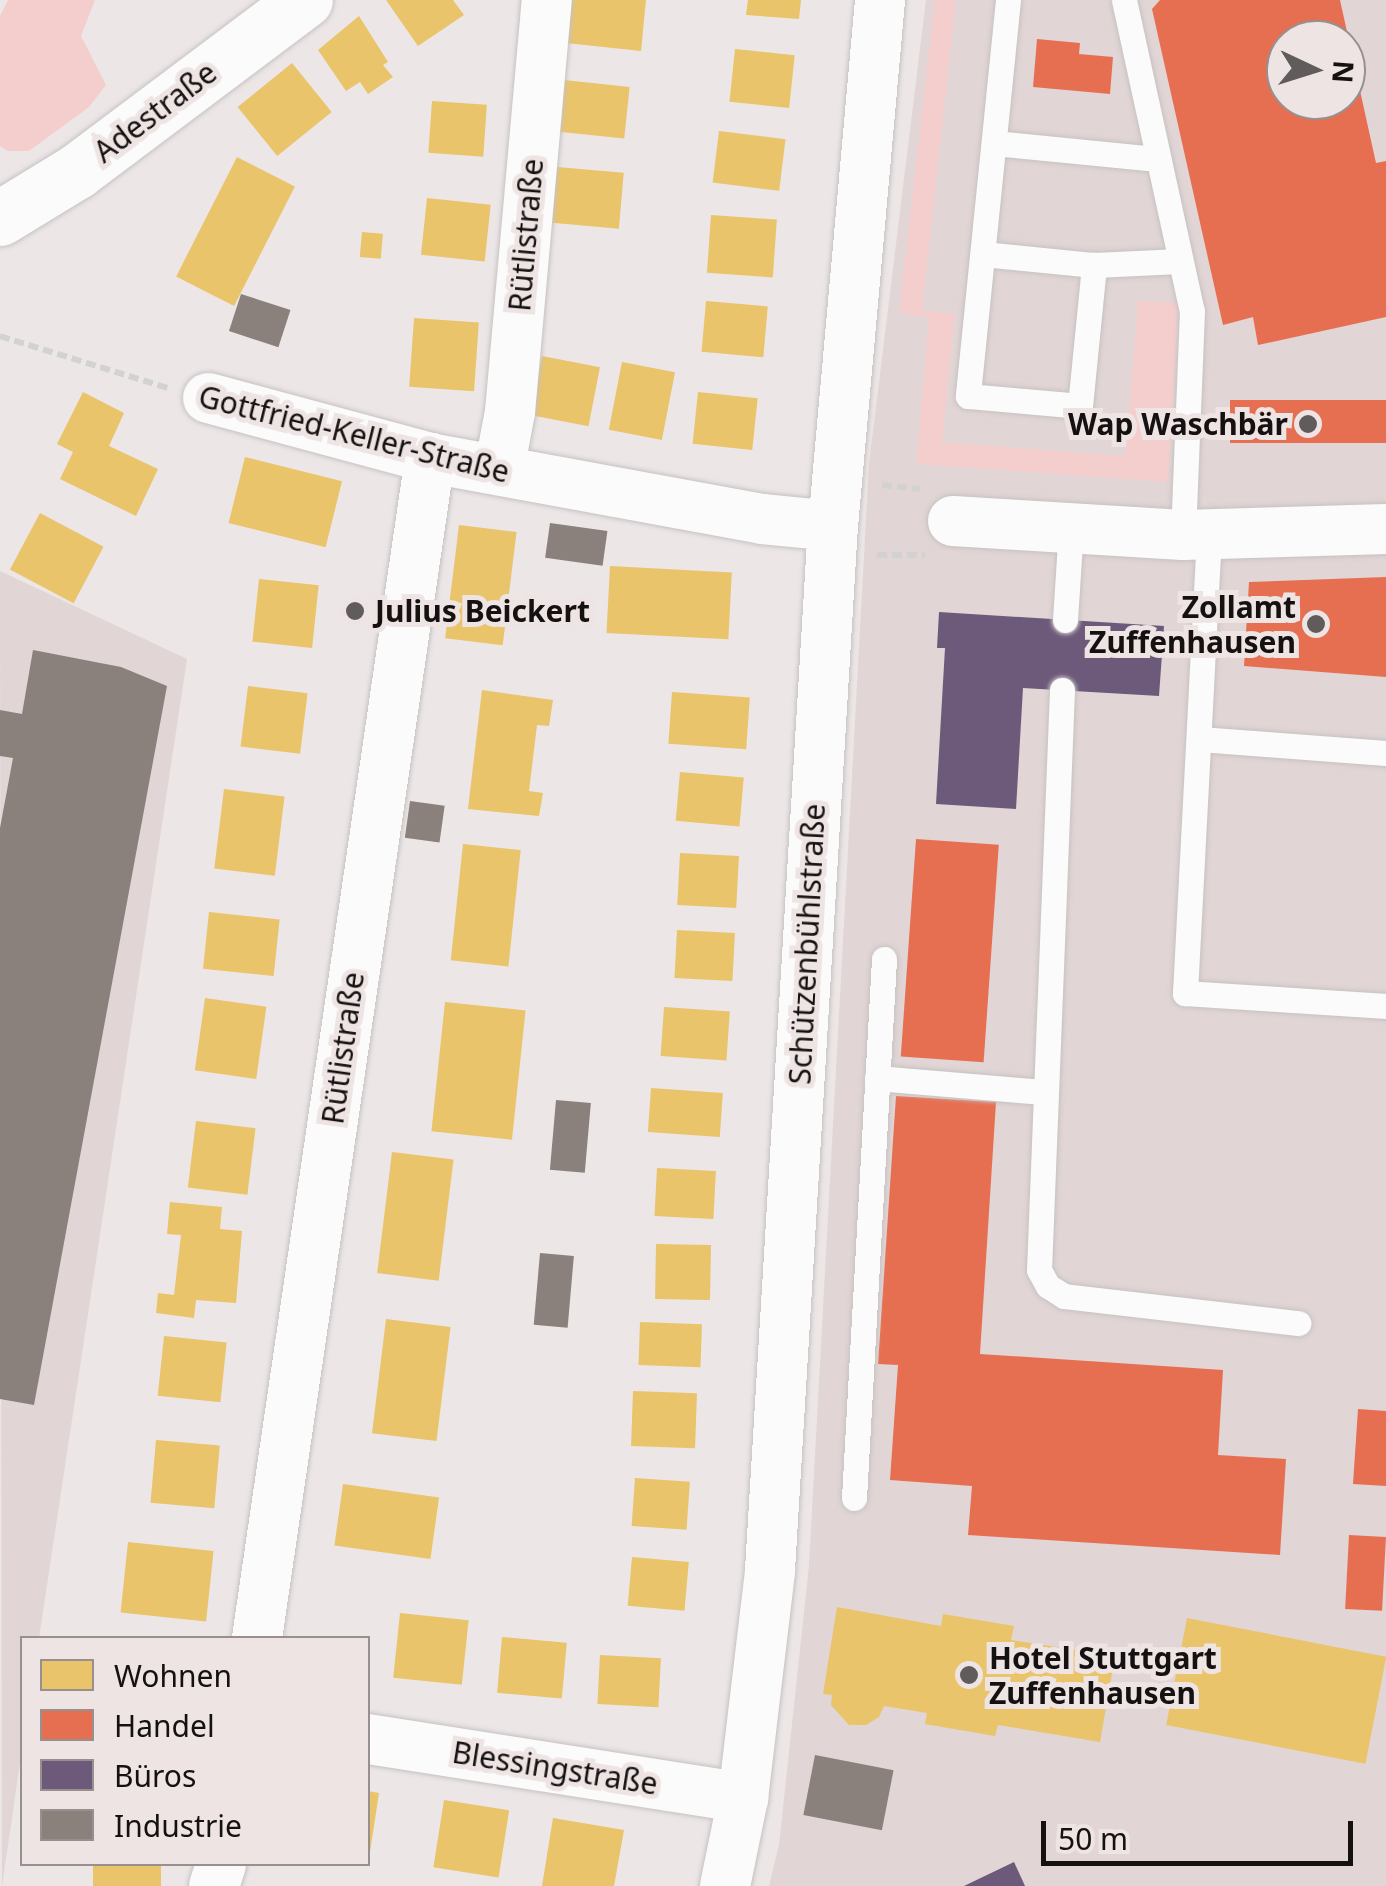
<!DOCTYPE html>
<meta charset="utf-8">
<style>
body{margin:0}
#map{position:relative;width:1386px;height:1886px;overflow:hidden;background:#ece6e6;font-family:"Noto Sans",sans-serif}
div>[style]{position:absolute}
.built>*{inset:0;background:#e1d5d5}
.green>*{inset:0;background:#f4cecd}
.homes>*{inset:0;background:#e9c46a;transform-origin:0 0}
.shops>*{inset:0;background:#e76f51;transform-origin:0 0}
.offices>*{inset:0;background:#6d597a}
.industry>*{inset:0;background:#8a817c;transform-origin:0 0}
.path>*{height:6px;margin-top:-3px;transform-origin:0;background:repeating-linear-gradient(90deg,#d3d2d2 0 10px,transparent 0 15px)}
.roads{filter:drop-shadow(0 0 2px #c6c2c1) drop-shadow(0 0 2px #c6c2c1)}
.service>*{height:25px;margin:-12.5px;padding:0 12.5px;transform-origin:12.5px;border-radius:12.5px;background:#fcfbfb}
.minor>*{height:50px;margin:-25px;padding:0 25px;transform-origin:25px;border-radius:25px;background:#fcfbfb}
.tertiary>*{height:55px;margin:-27.5px;padding:0 27.5px;transform-origin:27.5px;border-radius:27.5px;background:#fcfbfb}
.dots>*{width:28px;height:28px;translate:-50% -50%;box-sizing:border-box;border:5px solid #eee4e4;border-radius:50%}
span{translate:-50% -50%;white-space:nowrap;text-align:center;line-height:1.15;-webkit-text-stroke:10px #eee4e4;paint-order:stroke}
.street-label{font-size:30px;color:#141110}
.poi-label{font-size:30px;color:#141110;font-weight:700}
.right{translate:-100% -50%;text-align:right}
.left{translate:0 -50%;text-align:left}
.legend{position:absolute;left:20px;top:1636px;width:350px;height:230px;box-sizing:border-box;background:#eee4e4;border:2px solid #97908f;margin:0;padding:12px 18px;list-style:none;font-size:30px;color:#141110}
.legend li{display:flex;align-items:center;gap:20px;height:50px}
.legend b{width:50px;border:2px solid #97908f}
.north{position:absolute;left:1266px;top:20px;width:100px;height:100px;box-sizing:border-box;background:#eee4e4;border:2px solid #97908f;border-radius:50%;rotate:94deg;font-size:28px;font-weight:700;line-height:40px;text-align:center;color:#141110}
.north::after{content:'';display:block;margin:auto;width:35px;height:45px;background:#605c5b;clip-path:polygon(50% 0,100% 100%,50% 72%,0 100%)}
.scale{position:absolute;left:1041px;top:1821px;width:312px;height:45px;box-sizing:border-box;border:5px solid #141110;border-top:0;padding-left:12px;font-size:30px;line-height:35px;white-space:nowrap;color:#141110;-webkit-text-stroke:8px #eee4e4;paint-order:stroke}
</style>
<div id="map">
<div class="built">
<div style="clip-path:polygon(evenodd,926px 0,1386px 0,1386px 1886px,769px 1886px,779px 1845px,809px 1566px,869px 464px,926px 0,1286px 40px,1346px 40px,1346px 100px,1286px 100px,1286px 40px)"></div>
<div style="clip-path:polygon(0 571px,187px 659px,39px 1638px,22px 1638px,22px 1749px,2px 1886px)"></div>
</div>
<div class="green">
<div style="clip-path:polygon(8px 0,95px 0,81px 36px,106px 85px,89px 107px,29px 151px,8px 151px,0 146px,0 16px)"></div>
<div style="clip-path:polygon(935px 0,956px 0,922px 310px,955px 314px,942px 442px,1125px 456px,1138px 301px,1179px 303px,1168px 482px,916px 464px,929px 317px,899px 313px)"></div>
</div>
<div class="homes">
<div style="clip-path:polygon(386px 0,453px 0,464px 15px,418px 46px)"></div>
<div style="clip-path:polygon(571px 0,646px 0,641px 51px,566px 43px)"></div>
<div style="clip-path:polygon(748px 0,801px 0,799px 19px,746px 15px)"></div>
<div style="clip-path:polygon(359px 16px,388px 62px,383px 65px,393px 77px,368px 94px,360px 82px,346px 91px,318px 50px)"></div>
<div style="left:735px;top:49px;width:60px;height:53px;rotate:6deg"></div>
<div style="left:292px;top:63px;width:63px;height:70px;rotate:51deg"></div>
<div style="left:564px;top:80px;width:66px;height:52px;rotate:6deg"></div>
<div style="left:432px;top:101px;width:55px;height:52px;rotate:4deg"></div>
<div style="left:719px;top:131px;width:67px;height:52px;rotate:7deg"></div>
<div style="left:237px;top:157px;width:65px;height:134px;rotate:27deg"></div>
<div style="left:557px;top:167px;width:67px;height:56px;rotate:5deg"></div>
<div style="left:427px;top:198px;width:64px;height:57px;rotate:6deg"></div>
<div style="left:711px;top:215px;width:66px;height:58px;rotate:4deg"></div>
<div style="left:362px;top:232px;width:21px;height:25px;rotate:5deg"></div>
<div style="left:706px;top:301px;width:62px;height:51px;rotate:5deg"></div>
<div style="left:414px;top:318px;width:65px;height:69px;rotate:4deg"></div>
<div style="left:542px;top:356px;width:59px;height:60px;rotate:11deg"></div>
<div style="left:622px;top:362px;width:54px;height:69px;rotate:11deg"></div>
<div style="clip-path:polygon(83px 392px,124px 413px,109px 446px,158px 469px,136px 516px,60px 479px,73px 452px,57px 444px)"></div>
<div style="left:698px;top:392px;width:60px;height:52px;rotate:6deg"></div>
<div style="left:245px;top:457px;width:100px;height:68px;rotate:14deg"></div>
<div style="left:40px;top:513px;width:72px;height:64px;rotate:28deg"></div>
<div style="left:459px;top:525px;width:58px;height:114px;rotate:7deg"></div>
<div style="left:610px;top:566px;width:122px;height:67px;rotate:3deg"></div>
<div style="left:259px;top:579px;width:60px;height:63px;rotate:6deg"></div>
<div style="left:248px;top:686px;width:60px;height:61px;rotate:7deg"></div>
<div style="clip-path:polygon(482px 690px,553px 700px,549px 726px,537px 725px,529px 791px,543px 793px,539px 816px,468px 809px)"></div>
<div style="left:672px;top:692px;width:78px;height:52px;rotate:4deg"></div>
<div style="left:680px;top:772px;width:64px;height:49px;rotate:5deg"></div>
<div style="left:224px;top:789px;width:61px;height:80px;rotate:7deg"></div>
<div style="left:463px;top:844px;width:58px;height:117px;rotate:6deg"></div>
<div style="left:680px;top:853px;width:59px;height:52px;rotate:3deg"></div>
<div style="left:209px;top:912px;width:71px;height:57px;rotate:6deg"></div>
<div style="left:677px;top:930px;width:58px;height:48px;rotate:3deg"></div>
<div style="left:205px;top:998px;width:62px;height:73px;rotate:8deg"></div>
<div style="left:445px;top:1002px;width:81px;height:130px;rotate:6deg"></div>
<div style="left:664px;top:1007px;width:66px;height:49px;rotate:4deg"></div>
<div style="left:651px;top:1088px;width:72px;height:44px;rotate:4deg"></div>
<div style="left:196px;top:1121px;width:60px;height:67px;rotate:7deg"></div>
<div style="left:392px;top:1152px;width:62px;height:122px;rotate:7deg"></div>
<div style="left:657px;top:1168px;width:59px;height:48px;rotate:3deg"></div>
<div style="clip-path:polygon(170px 1202px,222px 1207px,220px 1229px,242px 1231px,236px 1303px,196px 1300px,194px 1318px,156px 1313px,158px 1293px,174px 1295px,181px 1235px,167px 1234px)"></div>
<div style="left:656px;top:1244px;width:55px;height:55px;rotate:1deg"></div>
<div style="left:386px;top:1319px;width:65px;height:115px;rotate:7deg"></div>
<div style="left:640px;top:1322px;width:62px;height:43px;rotate:2deg"></div>
<div style="left:164px;top:1336px;width:63px;height:60px;rotate:6deg"></div>
<div style="left:633px;top:1391px;width:64px;height:55px;rotate:2deg"></div>
<div style="left:156px;top:1440px;width:64px;height:63px;rotate:5deg"></div>
<div style="left:635px;top:1478px;width:55px;height:48px;rotate:4deg"></div>
<div style="left:343px;top:1484px;width:97px;height:62px;rotate:8deg"></div>
<div style="left:128px;top:1542px;width:86px;height:71px;rotate:6deg"></div>
<div style="left:632px;top:1557px;width:57px;height:49px;rotate:5deg"></div>
<div style="clip-path:polygon(837px 1607px,941px 1626px,943px 1614px,1014px 1626px,1011px 1640px,1115px 1656px,1100px 1742px,998px 1725px,995px 1736px,925px 1724px,927px 1713px,884px 1706px,879px 1717px,866px 1725px,849px 1725px,831px 1705px,832px 1695px,823px 1694px)"></div>
<div style="left:400px;top:1613px;width:69px;height:65px;rotate:6deg"></div>
<div style="left:1187px;top:1618px;width:203px;height:109px;rotate:11deg"></div>
<div style="left:502px;top:1637px;width:65px;height:56px;rotate:5deg"></div>
<div style="left:600px;top:1655px;width:61px;height:49px;rotate:3deg"></div>
<div style="clip-path:polygon(368px 1791px,379px 1793px,370px 1852px,368px 1852px)"></div>
<div style="left:444px;top:1800px;width:66px;height:68px;rotate:9deg"></div>
<div style="clip-path:polygon(553px 1818px,624px 1830px,614px 1886px,542px 1886px)"></div>
<div style="left:93px;top:1864px;width:68px;height:23px"></div>
</div>
<div class="shops">
<div style="clip-path:polygon(evenodd,1160px 0,1340px 0,1376px 163px,1386px 161px,1386px 317px,1258px 345px,1253px 317px,1223px 325px,1152px 9px,1160px 0,1286px 40px,1346px 40px,1346px 100px,1286px 100px,1286px 40px)"></div>
<div style="clip-path:polygon(1037px 39px,1080px 43px,1079px 54px,1113px 57px,1110px 94px,1033px 87px)"></div>
<div style="left:1386px;top:400px;width:43px;height:156px;rotate:90deg"></div>
<div style="clip-path:polygon(1386px 577px,1386px 677px,1244px 666px,1249px 582px)"></div>
<div style="left:916px;top:839px;width:83px;height:218px;rotate:4deg"></div>
<div style="clip-path:polygon(896px 1096px,996px 1102px,980px 1354px,1223px 1370px,1218px 1455px,1286px 1459px,1280px 1555px,968px 1535px,972px 1486px,890px 1480px,898px 1365px,878px 1364px)"></div>
<div style="clip-path:polygon(1358px 1409px,1386px 1411px,1386px 1486px,1353px 1484px)"></div>
<div style="left:1349px;top:1535px;width:37px;height:74px;rotate:3deg"></div>
</div>
<div class="offices">
<div style="clip-path:polygon(939px 612px,1164px 626px,1159px 696px,1023px 688px,1016px 809px,936px 804px,945px 648px,937px 648px)"></div>
<div style="clip-path:polygon(1014px 1862px,1025px 1886px,964px 1886px)"></div>
</div>
<div class="industry">
<div style="left:241px;top:294px;width:52px;height:39px;rotate:18deg"></div>
<div style="left:550px;top:523px;width:58px;height:35px;rotate:8deg"></div>
<div style="clip-path:polygon(33px 650px,121px 667px,167px 686px,34px 1405px,0 1399px,0 828px,13px 758px,0 756px,0 710px,22px 714px)"></div>
<div style="left:410px;top:801px;width:35px;height:37px;rotate:8deg"></div>
<div style="left:556px;top:1100px;width:35px;height:70px;rotate:5deg"></div>
<div style="left:540px;top:1253px;width:34px;height:72px;rotate:5deg"></div>
<div style="left:815px;top:1755px;width:80px;height:61px;rotate:11deg"></div>
</div>
<div class="path">
<div style="left:0;top:336px;width:176px;rotate:17.2deg"></div>
<div style="left:882px;top:485px;width:38px;rotate:6deg"></div>
<div style="left:877px;top:555px;width:48px"></div>
</div>
<div class="roads">
<div class="service">
<div style="left:1008px;top:0;width:398px;rotate:95.8deg"></div>
<div style="left:968px;top:396px;width:112px;rotate:5.1deg"></div>
<div style="left:1080px;top:406px;width:142px;rotate:-84.3deg"></div>
<div style="left:1124px;top:0;width:318px;rotate:77.7deg"></div>
<div style="left:1192px;top:311px;width:224px;rotate:92.3deg"></div>
<div style="left:994px;top:143px;width:165px;rotate:5.6deg"></div>
<div style="left:983px;top:254px;width:112px;rotate:5.7deg"></div>
<div style="left:1094px;top:265px;width:86px;rotate:-2.7deg"></div>
<div style="left:1209px;top:535px;width:459px;rotate:93deg"></div>
<div style="left:1185px;top:993px;width:201px;rotate:3.7deg"></div>
<div style="left:1065px;top:620px;width:92px;rotate:-86.3deg"></div>
<div style="left:1062px;top:690px;width:580px;rotate:92.27deg"></div>
<div style="left:1039px;top:1270px;width:18px;rotate:61deg"></div>
<div style="left:1048px;top:1286px;width:19px;rotate:32deg"></div>
<div style="left:1064px;top:1296px;width:236px;rotate:6.6deg"></div>
<div style="left:1199px;top:739px;width:188px;rotate:4.3deg"></div>
<div style="left:877px;top:1078px;width:169px;rotate:4.8deg"></div>
<div style="left:854px;top:1498px;width:540px;rotate:-86.81deg"></div>
</div>
<div class="minor">
<div style="left:208px;top:398px;width:230px;rotate:15.1deg"></div>
<div style="left:430px;top:458px;width:338px;rotate:10.4deg"></div>
<div style="left:762px;top:519px;width:71px;rotate:5.6deg"></div>
<div style="left:499px;top:470px;width:59px;rotate:-79.3deg"></div>
<div style="left:510px;top:412px;width:414px;rotate:-84.9deg"></div>
<div style="left:953px;top:521px;width:230px;rotate:3.5deg"></div>
<div style="left:1183px;top:535px;width:203px;rotate:-1.7deg"></div>
<div style="left:257px;top:1638px;width:1193px;rotate:-81.66deg"></div>
<div style="left:368px;top:1739px;width:380px;rotate:8.9deg"></div>
<div style="left:214px;top:1886px;width:23px;rotate:-72deg"></div>
<div style="left:725px;top:1886px;width:90px;rotate:-78.4deg"></div>
<div style="left:743px;top:1798px;width:230px;rotate:-83.2deg"></div>
<div style="left:770px;top:1570px;width:1046px;rotate:-86.55deg"></div>
<div style="left:833px;top:526px;width:528px;rotate:-84.89deg"></div>
</div>
<div class="tertiary">
<div style="left:0;top:218px;width:90px;rotate:-31.4deg"></div>
<div style="left:77px;top:171px;width:285px;rotate:-36.9deg"></div>
</div>
</div>
<div class="dots">
<div style="left:1308px;top:424px;background:#605c5b"></div>
<div style="left:355px;top:611px;background:#605c5b"></div>
<div style="left:1316px;top:624px;background:#605c5b"></div>
<div style="left:969px;top:1675px;background:#605c5b"></div>
</div>
<div class="street-label">
<span style="left:155px;top:112px;rotate:-37deg">Adestraße</span>
<span style="left:526px;top:235px;rotate:-85deg">Rütlistraße</span>
<span style="left:354px;top:434px;rotate:14deg">Gottfried-Keller-Straße</span>
<span style="left:807px;top:944px;rotate:-87deg">Schützenbühlstraße</span>
<span style="left:343px;top:1048px;rotate:-82deg">Rütlistraße</span>
<span style="left:555px;top:1768px;rotate:9deg">Blessingstraße</span>
</div>
<div class="poi-label">
<span class="right" style="left:1288px;top:424px">Wap Waschbär</span>
<span class="right" style="left:1296px;top:624px">Zollamt<br>Zuffenhausen</span>
<span class="left" style="left:375px;top:611px">Julius Beickert</span>
<span class="left" style="left:989px;top:1675px">Hotel Stuttgart<br>Zuffenhausen</span>
</div>
<ul class="legend">
<li><b style="height:28px;background:#e9c46a"></b>Wohnen</li>
<li><b style="height:28px;background:#e76f51"></b>Handel</li>
<li><b style="height:28px;background:#6d597a"></b>Büros</li>
<li><b style="height:28px;background:#8a817c"></b>Industrie</li>
</ul>
<div class="north">N</div>
<div class="scale">50 m</div>
</div>
